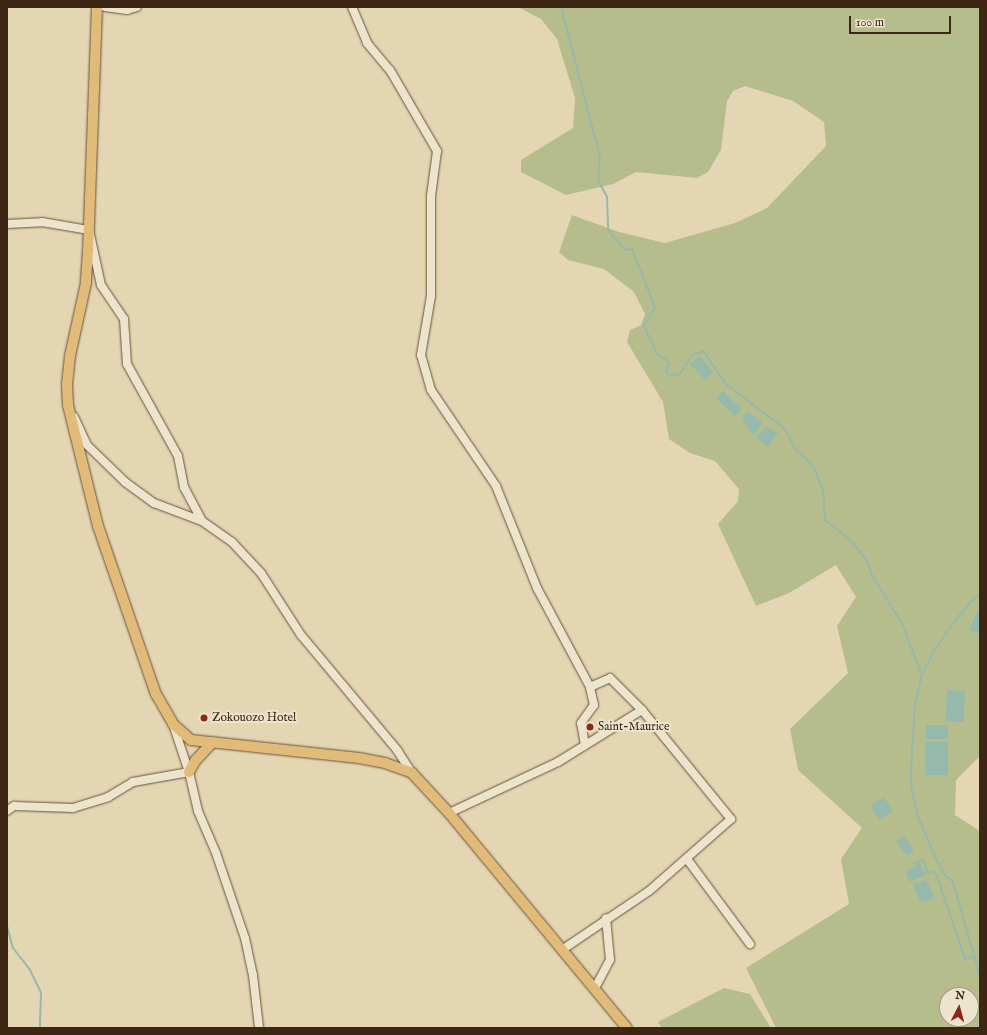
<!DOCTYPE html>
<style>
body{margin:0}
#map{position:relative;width:987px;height:1035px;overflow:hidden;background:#e4d6b2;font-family:"IM FELL English",serif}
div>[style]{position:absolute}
.green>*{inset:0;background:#b5bd8c}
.water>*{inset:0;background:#95b9ad;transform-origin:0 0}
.stream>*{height:2px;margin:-1px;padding:0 1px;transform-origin:1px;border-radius:1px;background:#95b9ad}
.roads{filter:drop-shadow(0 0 1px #68523c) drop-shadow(0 0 1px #68523c)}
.minor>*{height:8px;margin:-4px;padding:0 4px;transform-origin:4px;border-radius:4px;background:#ede4cd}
.major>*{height:10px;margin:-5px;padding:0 5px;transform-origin:5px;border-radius:5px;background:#e2bb79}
.dots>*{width:11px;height:11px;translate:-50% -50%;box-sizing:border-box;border:2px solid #ede4cd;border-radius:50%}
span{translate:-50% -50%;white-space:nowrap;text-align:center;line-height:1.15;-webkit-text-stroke:4px #ede4cd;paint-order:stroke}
.poi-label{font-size:12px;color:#3e2614}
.left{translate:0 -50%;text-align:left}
.frame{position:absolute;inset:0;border:8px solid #3e2614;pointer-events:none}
.north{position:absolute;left:939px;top:987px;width:40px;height:40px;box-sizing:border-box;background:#ede4cd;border:1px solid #a79883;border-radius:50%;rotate:6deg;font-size:11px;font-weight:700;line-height:16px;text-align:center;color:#3e2614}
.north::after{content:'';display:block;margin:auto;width:14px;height:18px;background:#8f2418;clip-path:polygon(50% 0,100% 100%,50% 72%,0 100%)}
.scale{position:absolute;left:849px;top:16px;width:102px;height:18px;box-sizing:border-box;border:2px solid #3e2614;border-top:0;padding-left:5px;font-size:12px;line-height:14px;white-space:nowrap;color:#3e2614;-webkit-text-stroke:3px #ede4cd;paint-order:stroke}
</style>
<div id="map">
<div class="green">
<div style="clip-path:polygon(evenodd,518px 7px,980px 7px,980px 614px,976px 612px,968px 631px,980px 633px,980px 756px,956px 780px,955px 815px,980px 831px,980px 1028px,776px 1028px,746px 968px,849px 904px,841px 859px,862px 828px,798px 770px,790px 729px,848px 673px,837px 626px,856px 597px,836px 565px,789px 593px,756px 606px,718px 524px,738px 501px,739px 489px,715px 461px,690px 453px,669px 439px,663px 402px,627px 342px,630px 330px,641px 325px,645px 314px,634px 292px,604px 269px,568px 260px,559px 252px,572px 215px,619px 232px,665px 243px,735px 223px,767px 208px,826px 146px,824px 122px,793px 101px,745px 86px,733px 91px,727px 101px,721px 150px,708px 172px,697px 178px,636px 172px,613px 184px,566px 195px,521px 172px,521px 160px,573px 128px,575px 98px,557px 39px,541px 19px,518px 7px,947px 995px,971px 995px,971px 1019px,947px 1019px,947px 995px)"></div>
<div style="clip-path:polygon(724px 988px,750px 994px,771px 1028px,662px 1028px,658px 1022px)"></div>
</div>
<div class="water">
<div style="clip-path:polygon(700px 356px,713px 372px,705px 380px,690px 364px)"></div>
<div style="left:723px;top:391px;width:26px;height:10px;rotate:43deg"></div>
<div style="clip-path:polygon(747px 411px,763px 423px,753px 435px,742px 419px)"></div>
<div style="clip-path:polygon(766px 427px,778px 433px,768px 447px,756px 437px)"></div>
<div style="clip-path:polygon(976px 612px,980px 614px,980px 633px,968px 631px)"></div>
<div style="left:947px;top:690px;width:18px;height:31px;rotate:3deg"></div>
<div style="left:926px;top:725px;width:22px;height:14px"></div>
<div style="left:925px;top:742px;width:23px;height:33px"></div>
<div style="left:884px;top:797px;width:17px;height:16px;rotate:59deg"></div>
<div style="left:904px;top:836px;width:18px;height:9px;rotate:56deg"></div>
<div style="clip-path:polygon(919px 863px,926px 875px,909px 882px,906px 872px)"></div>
<div style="clip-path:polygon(926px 880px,935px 898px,921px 903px,913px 884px)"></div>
</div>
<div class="stream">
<div style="left:561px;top:7px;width:155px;rotate:75.4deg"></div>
<div style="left:600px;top:157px;width:23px;rotate:95deg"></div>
<div style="left:598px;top:180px;width:19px;rotate:62deg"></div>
<div style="left:607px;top:197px;width:33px;rotate:88deg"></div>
<div style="left:608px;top:230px;width:26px;rotate:50deg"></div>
<div style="left:625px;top:250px;width:7px;rotate:-8deg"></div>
<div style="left:632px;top:249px;width:62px;rotate:68.4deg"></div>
<div style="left:655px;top:307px;width:22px;rotate:120deg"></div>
<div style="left:644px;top:326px;width:31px;rotate:65deg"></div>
<div style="left:657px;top:354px;width:14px;rotate:34deg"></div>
<div style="left:669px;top:362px;width:10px;rotate:107deg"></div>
<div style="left:666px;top:372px;width:8px;rotate:30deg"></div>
<div style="left:673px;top:376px;width:7px;rotate:-16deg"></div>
<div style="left:680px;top:374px;width:22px;rotate:-58deg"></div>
<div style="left:692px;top:355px;width:12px;rotate:-20deg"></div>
<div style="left:703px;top:351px;width:42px;rotate:54.8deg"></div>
<div style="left:727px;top:385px;width:73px;rotate:37.2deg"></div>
<div style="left:785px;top:429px;width:22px;rotate:63deg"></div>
<div style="left:795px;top:449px;width:25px;rotate:43deg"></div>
<div style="left:813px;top:466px;width:25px;rotate:67deg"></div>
<div style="left:823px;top:489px;width:31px;rotate:86deg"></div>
<div style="left:825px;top:520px;width:31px;rotate:38deg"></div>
<div style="left:849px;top:539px;width:26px;rotate:50deg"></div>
<div style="left:866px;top:559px;width:17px;rotate:69deg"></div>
<div style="left:872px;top:575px;width:57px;rotate:58.5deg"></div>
<div style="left:902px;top:624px;width:55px;rotate:68.6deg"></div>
<div style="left:980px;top:596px;width:6px;rotate:162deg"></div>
<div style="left:974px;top:598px;width:31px;rotate:130deg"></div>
<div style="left:954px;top:622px;width:33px;rotate:125deg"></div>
<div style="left:935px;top:649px;width:29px;rotate:117deg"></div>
<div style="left:922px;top:675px;width:29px;rotate:104deg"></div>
<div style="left:915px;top:703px;width:68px;rotate:93.4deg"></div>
<div style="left:911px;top:771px;width:14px;rotate:90deg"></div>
<div style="left:911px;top:785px;width:33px;rotate:78deg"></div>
<div style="left:918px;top:817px;width:43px;rotate:67deg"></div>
<div style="left:935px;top:857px;width:21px;rotate:61deg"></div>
<div style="left:945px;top:875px;width:11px;rotate:41deg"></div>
<div style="left:953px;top:882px;width:99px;rotate:74.1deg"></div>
<div style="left:913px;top:864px;width:11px;rotate:-22deg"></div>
<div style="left:923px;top:860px;width:14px;rotate:69deg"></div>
<div style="left:928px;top:873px;width:7px;rotate:-16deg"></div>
<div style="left:935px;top:871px;width:93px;rotate:71.2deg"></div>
<div style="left:965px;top:959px;width:11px;rotate:-15deg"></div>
<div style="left:7px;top:926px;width:23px;rotate:75deg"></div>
<div style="left:13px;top:948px;width:28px;rotate:52deg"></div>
<div style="left:30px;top:970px;width:25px;rotate:64deg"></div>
<div style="left:41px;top:993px;width:35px;rotate:92deg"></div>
</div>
<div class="roads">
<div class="minor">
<div style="left:105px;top:7px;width:22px;rotate:8deg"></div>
<div style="left:127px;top:10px;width:10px;rotate:-17deg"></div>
<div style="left:352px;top:7px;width:39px;rotate:67deg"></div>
<div style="left:367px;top:43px;width:35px;rotate:50deg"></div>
<div style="left:390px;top:70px;width:94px;rotate:59.9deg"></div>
<div style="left:437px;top:151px;width:45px;rotate:97.6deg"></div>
<div style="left:431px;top:196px;width:100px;rotate:90deg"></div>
<div style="left:431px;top:296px;width:60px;rotate:99.6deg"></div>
<div style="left:421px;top:355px;width:36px;rotate:74deg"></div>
<div style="left:431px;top:390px;width:116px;rotate:55.9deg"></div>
<div style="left:496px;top:486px;width:110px;rotate:68.1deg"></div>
<div style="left:537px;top:588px;width:112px;rotate:61.8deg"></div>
<div style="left:590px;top:687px;width:22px;rotate:-24deg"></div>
<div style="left:610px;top:678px;width:45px;rotate:45deg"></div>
<div style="left:642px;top:710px;width:141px;rotate:50.8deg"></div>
<div style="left:731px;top:819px;width:109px;rotate:138.7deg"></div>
<div style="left:649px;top:891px;width:105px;rotate:145.9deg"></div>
<div style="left:7px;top:224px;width:35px;rotate:-3deg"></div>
<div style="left:42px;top:222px;width:48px;rotate:9.7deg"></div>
<div style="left:89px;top:230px;width:56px;rotate:77.7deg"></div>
<div style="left:101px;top:285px;width:41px;rotate:55.9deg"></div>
<div style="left:124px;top:319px;width:45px;rotate:86.2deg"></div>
<div style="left:127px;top:364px;width:105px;rotate:61deg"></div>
<div style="left:178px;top:456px;width:32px;rotate:79deg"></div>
<div style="left:184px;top:487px;width:38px;rotate:62deg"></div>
<div style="left:74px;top:417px;width:31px;rotate:65deg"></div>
<div style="left:87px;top:445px;width:53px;rotate:44.2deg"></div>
<div style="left:125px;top:482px;width:36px;rotate:36deg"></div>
<div style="left:154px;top:503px;width:51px;rotate:20.6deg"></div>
<div style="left:202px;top:521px;width:37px;rotate:35deg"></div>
<div style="left:232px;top:542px;width:42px;rotate:46.9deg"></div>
<div style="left:261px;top:573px;width:74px;rotate:57.2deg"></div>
<div style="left:301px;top:635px;width:150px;rotate:50.1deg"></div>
<div style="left:397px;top:750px;width:27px;rotate:57deg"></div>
<div style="left:173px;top:724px;width:51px;rotate:71.6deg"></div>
<div style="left:189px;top:772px;width:40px;rotate:77deg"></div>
<div style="left:198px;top:811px;width:46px;rotate:66.8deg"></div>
<div style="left:216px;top:853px;width:90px;rotate:71.2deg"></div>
<div style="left:245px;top:938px;width:38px;rotate:78deg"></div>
<div style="left:253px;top:975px;width:53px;rotate:83.5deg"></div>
<div style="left:585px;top:745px;width:22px;rotate:-100deg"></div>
<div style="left:581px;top:723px;width:22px;rotate:-54deg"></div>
<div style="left:594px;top:705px;width:18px;rotate:-103deg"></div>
<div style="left:7px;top:811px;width:9px;rotate:-36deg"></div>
<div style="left:14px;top:806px;width:59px;rotate:1.9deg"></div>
<div style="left:73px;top:808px;width:37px;rotate:-17deg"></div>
<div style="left:108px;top:797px;width:29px;rotate:-31deg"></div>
<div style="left:133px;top:782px;width:57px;rotate:-10.1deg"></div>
<div style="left:449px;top:813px;width:120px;rotate:-25.1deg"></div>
<div style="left:558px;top:762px;width:99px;rotate:-31.8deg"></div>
<div style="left:687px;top:859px;width:106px;rotate:53.5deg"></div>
<div style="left:595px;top:988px;width:32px;rotate:-62deg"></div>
<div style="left:610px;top:960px;width:42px;rotate:-95.4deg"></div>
</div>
<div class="major">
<div style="left:97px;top:7px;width:244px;rotate:92.1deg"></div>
<div style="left:88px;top:251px;width:32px;rotate:94deg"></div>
<div style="left:86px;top:283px;width:75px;rotate:102.4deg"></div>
<div style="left:70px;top:356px;width:29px;rotate:96deg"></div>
<div style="left:67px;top:385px;width:20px;rotate:87deg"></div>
<div style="left:68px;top:405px;width:125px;rotate:76.1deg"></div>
<div style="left:98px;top:526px;width:178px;rotate:71deg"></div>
<div style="left:156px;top:694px;width:34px;rotate:60deg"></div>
<div style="left:173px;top:724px;width:24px;rotate:42deg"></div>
<div style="left:191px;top:740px;width:169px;rotate:6.1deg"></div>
<div style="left:359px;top:758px;width:26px;rotate:11deg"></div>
<div style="left:385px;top:763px;width:29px;rotate:20deg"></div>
<div style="left:412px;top:773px;width:54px;rotate:47.2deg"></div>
<div style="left:449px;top:813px;width:279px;rotate:50.4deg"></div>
<div style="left:189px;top:772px;width:13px;rotate:-61deg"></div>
<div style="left:195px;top:761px;width:26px;rotate:-47deg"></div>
</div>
</div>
<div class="dots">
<div style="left:204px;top:718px;background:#8f2418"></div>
<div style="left:590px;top:727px;background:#8f2418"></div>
</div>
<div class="poi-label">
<span class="left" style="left:212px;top:718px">Zokouozo Hotel</span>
<span class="left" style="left:598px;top:727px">Saint-Maurice</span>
</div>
<div class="frame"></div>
<div class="north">N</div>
<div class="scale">100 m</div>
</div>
